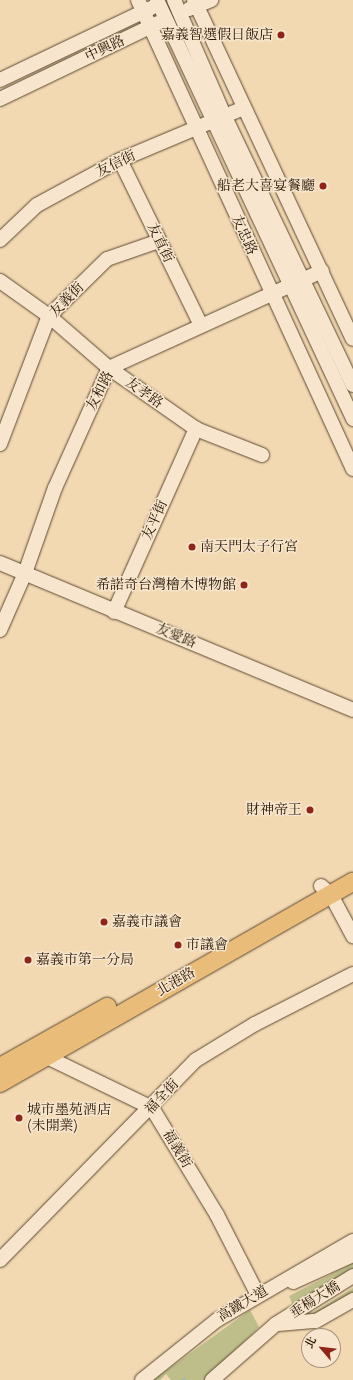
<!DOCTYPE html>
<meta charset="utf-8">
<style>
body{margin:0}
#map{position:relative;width:353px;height:1380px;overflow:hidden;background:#f2d9b2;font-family:Cardo,"Noto Serif TC",serif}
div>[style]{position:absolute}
.green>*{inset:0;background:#bebe8a}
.stream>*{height:3px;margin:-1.5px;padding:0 1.5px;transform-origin:1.5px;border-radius:1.5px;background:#9bbaab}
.roads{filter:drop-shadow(0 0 1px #5c4830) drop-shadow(0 0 1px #5c4830)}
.minor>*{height:14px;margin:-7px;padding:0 7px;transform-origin:7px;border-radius:7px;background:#f7e6cd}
.major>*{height:18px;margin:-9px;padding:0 9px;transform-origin:9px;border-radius:9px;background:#e9bc79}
.dots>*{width:11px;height:11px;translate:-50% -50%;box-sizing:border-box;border:2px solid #f7e6cd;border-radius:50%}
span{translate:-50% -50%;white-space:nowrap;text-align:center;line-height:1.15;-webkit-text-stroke:3px #f7e6cd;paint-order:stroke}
.poi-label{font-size:14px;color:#2a1705}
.right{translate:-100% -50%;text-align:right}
.left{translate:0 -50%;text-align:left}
.street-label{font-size:14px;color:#2a1705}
.north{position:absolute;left:301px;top:1328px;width:40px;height:40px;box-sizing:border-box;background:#f7e6cd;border:1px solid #a5937d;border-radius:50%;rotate:298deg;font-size:11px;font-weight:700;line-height:16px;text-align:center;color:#2a1705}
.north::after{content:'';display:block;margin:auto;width:14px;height:18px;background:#8f2418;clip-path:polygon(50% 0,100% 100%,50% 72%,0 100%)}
</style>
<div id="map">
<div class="green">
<div style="clip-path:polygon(353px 1263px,353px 1272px,295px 1310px,289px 1296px)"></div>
<div style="clip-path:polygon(353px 1288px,353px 1296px,313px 1319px,311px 1314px)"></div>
<div style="clip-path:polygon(250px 1310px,259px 1327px,206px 1380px,171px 1380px,166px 1374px,160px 1380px,153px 1380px)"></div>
</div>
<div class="stream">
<div style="left:182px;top:1380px;width:2px;rotate:-27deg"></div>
</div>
<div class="roads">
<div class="minor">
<div style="left:138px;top:0;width:516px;rotate:65.37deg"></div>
<div style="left:157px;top:0;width:463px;rotate:64.9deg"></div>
<div style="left:174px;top:0;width:125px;rotate:66.5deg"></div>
<div style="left:224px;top:115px;width:299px;rotate:64.5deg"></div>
<div style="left:194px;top:0;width:374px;rotate:64.9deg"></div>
<div style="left:189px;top:9px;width:24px;rotate:-22deg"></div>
<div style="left:0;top:80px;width:167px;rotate:-25.5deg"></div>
<div style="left:0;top:99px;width:175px;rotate:-25.7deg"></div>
<div style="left:120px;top:160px;width:184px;rotate:63.9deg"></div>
<div style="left:0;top:240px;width:51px;rotate:-43.4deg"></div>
<div style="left:37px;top:205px;width:94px;rotate:-28.5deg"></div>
<div style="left:120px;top:160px;width:134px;rotate:-22.8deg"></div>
<div style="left:0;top:281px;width:60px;rotate:35.5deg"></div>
<div style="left:49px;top:316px;width:79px;rotate:40.9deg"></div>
<div style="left:109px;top:368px;width:106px;rotate:35deg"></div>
<div style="left:196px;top:429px;width:71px;rotate:21.5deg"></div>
<div style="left:0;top:444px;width:137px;rotate:-69.1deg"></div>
<div style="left:49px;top:316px;width:81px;rotate:-44.5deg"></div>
<div style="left:107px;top:259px;width:55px;rotate:-19.1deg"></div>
<div style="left:0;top:563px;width:382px;rotate:22.6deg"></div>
<div style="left:114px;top:612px;width:201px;rotate:-65.9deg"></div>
<div style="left:0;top:630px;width:62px;rotate:-66.3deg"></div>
<div style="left:25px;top:573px;width:90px;rotate:-70.6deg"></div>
<div style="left:55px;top:488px;width:132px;rotate:-65.8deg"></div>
<div style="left:109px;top:368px;width:234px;rotate:-24.5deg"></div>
<div style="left:321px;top:886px;width:13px;rotate:42deg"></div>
<div style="left:331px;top:895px;width:47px;rotate:61.8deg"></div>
<div style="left:45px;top:1056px;width:119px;rotate:25.9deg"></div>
<div style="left:152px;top:1108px;width:125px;rotate:58.7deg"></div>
<div style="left:217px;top:1215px;width:90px;rotate:62.9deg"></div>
<div style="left:0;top:1260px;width:280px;rotate:-45.6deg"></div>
<div style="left:196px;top:1060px;width:69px;rotate:-31.4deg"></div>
<div style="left:255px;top:1024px;width:110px;rotate:-27deg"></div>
<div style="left:293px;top:1282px;width:66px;rotate:-24.2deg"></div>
<div style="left:278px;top:1324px;width:38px;rotate:-5deg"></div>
<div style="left:316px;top:1321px;width:43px;rotate:-29.6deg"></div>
<div style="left:142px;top:1380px;width:96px;rotate:-38.7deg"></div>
<div style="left:217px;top:1320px;width:157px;rotate:-30.2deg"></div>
<div style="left:212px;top:1380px;width:85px;rotate:-41.2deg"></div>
<div style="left:276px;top:1324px;width:91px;rotate:-31.9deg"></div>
</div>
<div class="major">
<div style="left:0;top:1067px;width:123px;rotate:-29.3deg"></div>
<div style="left:0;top:1083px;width:406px;rotate:-29.7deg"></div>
</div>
</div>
<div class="dots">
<div style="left:281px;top:35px;background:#8f2418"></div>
<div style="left:323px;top:186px;background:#8f2418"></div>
<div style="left:192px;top:547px;background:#8f2418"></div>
<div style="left:244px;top:585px;background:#8f2418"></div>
<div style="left:310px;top:810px;background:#8f2418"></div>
<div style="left:104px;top:922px;background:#8f2418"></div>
<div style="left:178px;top:945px;background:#8f2418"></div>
<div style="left:28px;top:960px;background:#8f2418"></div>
<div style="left:19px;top:1118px;background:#8f2418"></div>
</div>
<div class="poi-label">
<span class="right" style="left:273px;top:35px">嘉義智選假日飯店</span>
<span class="right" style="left:315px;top:186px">船老大喜宴餐廳</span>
<span class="left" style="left:200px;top:547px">南天門太子行宮</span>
<span class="right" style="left:236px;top:585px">希諾奇台灣檜木博物館</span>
<span class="right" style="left:302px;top:810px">財神帝王</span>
<span class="left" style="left:112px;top:922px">嘉義市議會</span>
<span class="left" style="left:186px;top:945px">市議會</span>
<span class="left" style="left:36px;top:960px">嘉義市第一分局</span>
<span class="left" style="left:27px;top:1118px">城市墨苑酒店<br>(未開業)</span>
</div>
<div class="street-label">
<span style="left:105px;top:49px;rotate:-25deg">中興路</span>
<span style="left:116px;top:164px;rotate:-26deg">友信街</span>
<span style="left:244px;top:235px;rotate:66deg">友忠路</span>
<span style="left:160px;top:243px;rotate:64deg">友直街</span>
<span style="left:67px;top:300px;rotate:-46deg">友義街</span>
<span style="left:100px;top:391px;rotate:-63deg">友和路</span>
<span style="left:144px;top:393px;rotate:35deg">友孝路</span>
<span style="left:155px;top:520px;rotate:-66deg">友平街</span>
<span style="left:176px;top:636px;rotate:22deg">友愛路</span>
<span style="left:176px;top:982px;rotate:-30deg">北港路</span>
<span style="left:162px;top:1097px;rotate:-47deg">福全街</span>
<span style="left:177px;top:1149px;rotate:59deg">福義街</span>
<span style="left:315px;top:1300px;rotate:-32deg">垂楊大橋</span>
<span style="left:243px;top:1304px;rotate:-31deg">高鐵大道</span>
</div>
<div class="north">北</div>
</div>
